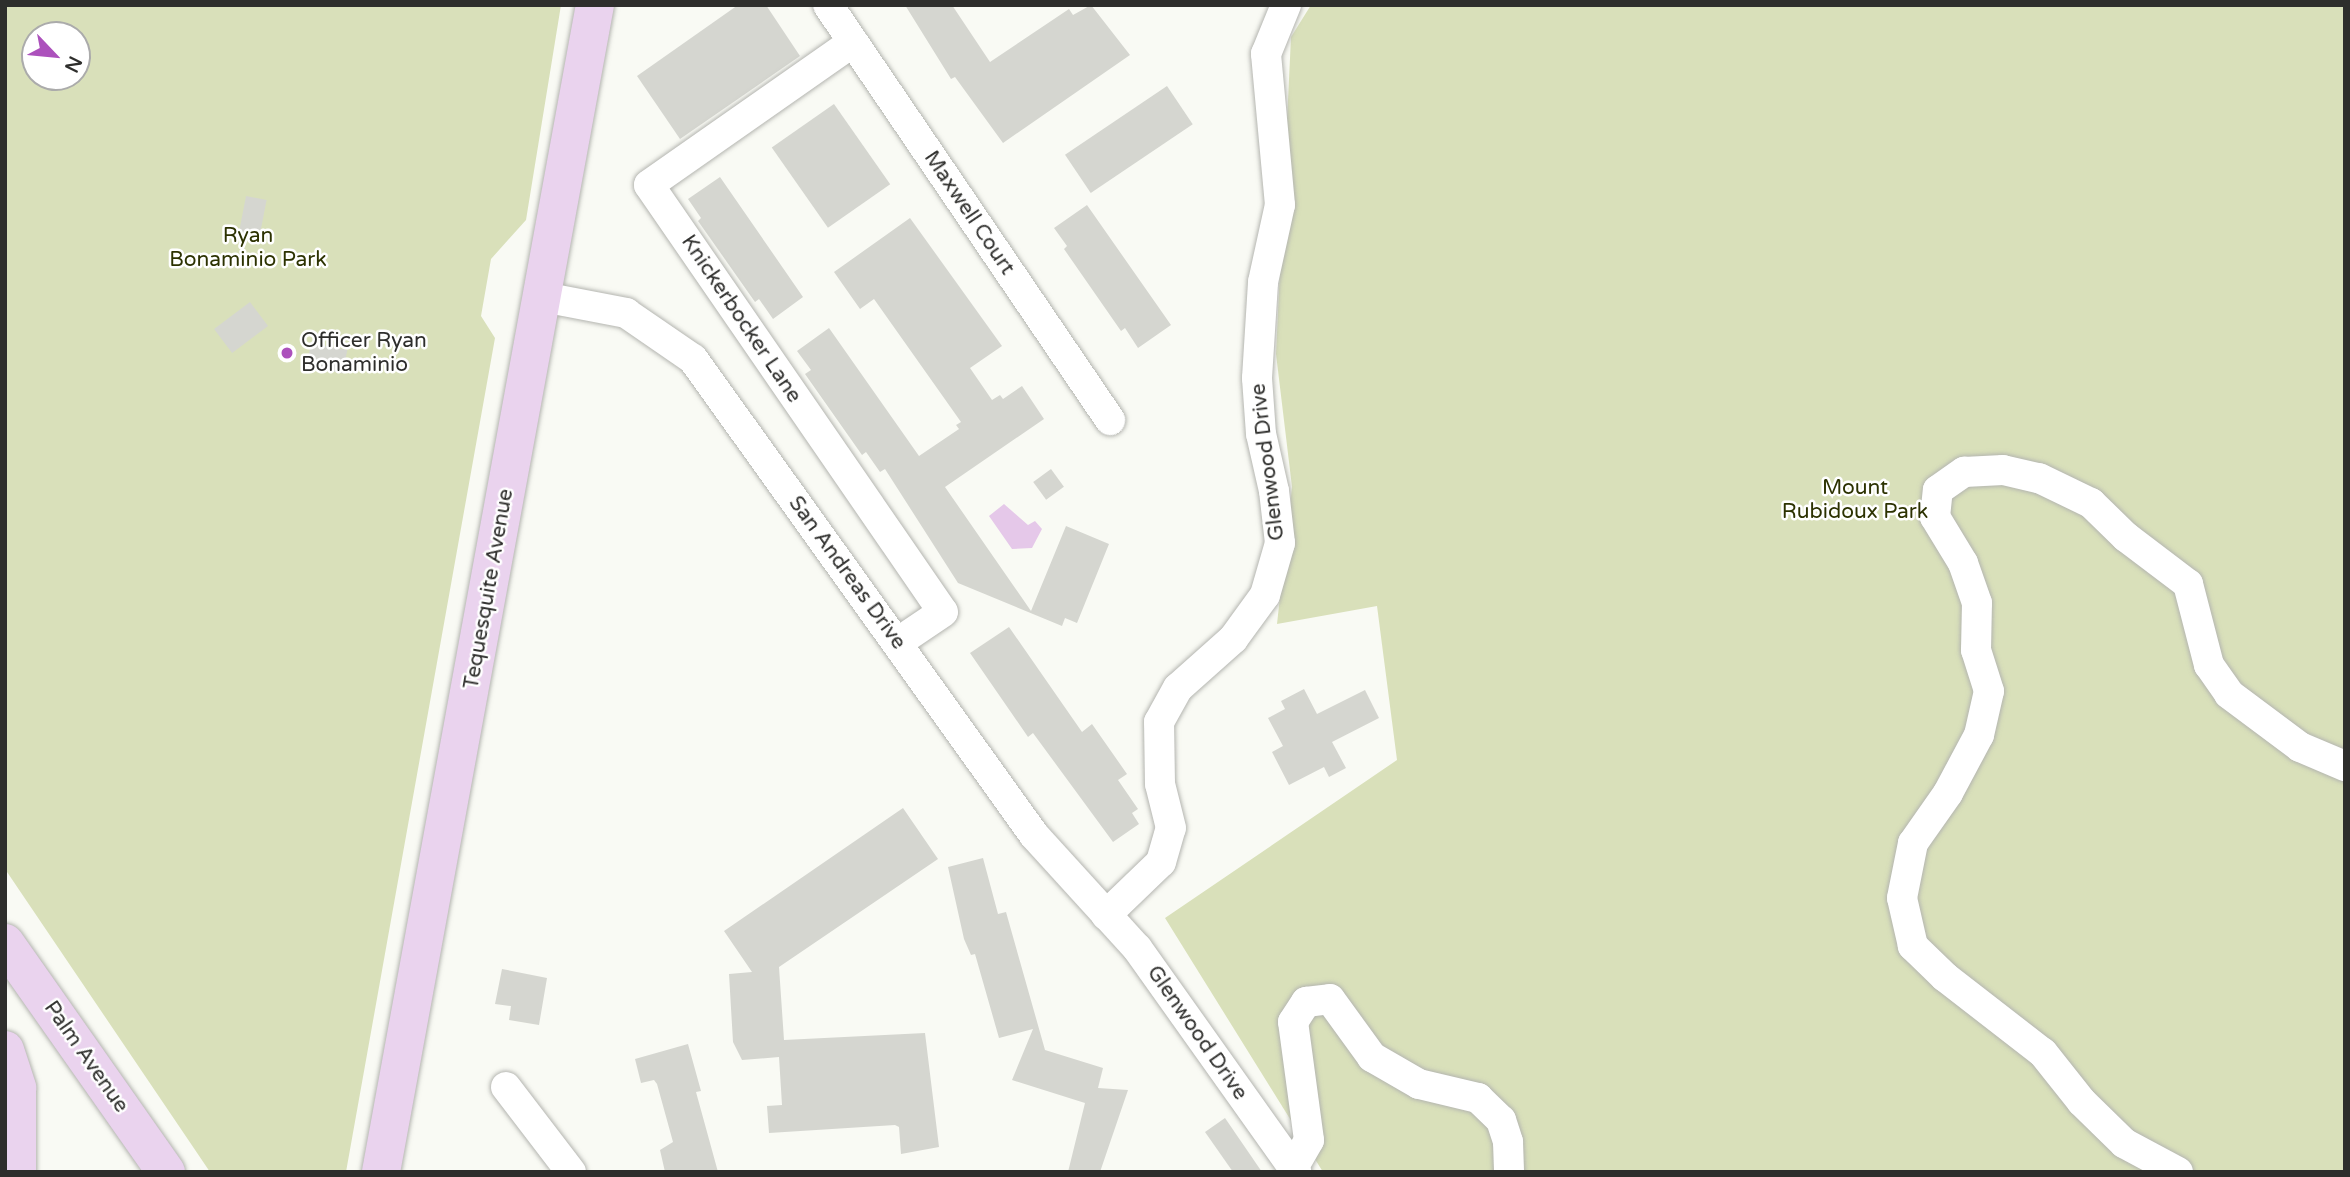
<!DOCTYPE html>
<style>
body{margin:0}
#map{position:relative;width:2350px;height:1177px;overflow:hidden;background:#f9faf4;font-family:"Varela Round",sans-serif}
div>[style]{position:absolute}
.green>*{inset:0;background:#d9e0ba}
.water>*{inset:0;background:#e5c8e9}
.building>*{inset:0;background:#d5d6d0;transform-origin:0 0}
.roads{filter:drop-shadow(0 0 2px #b4b5b0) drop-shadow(0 0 2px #b4b5b0)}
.street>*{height:30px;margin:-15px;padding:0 15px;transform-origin:15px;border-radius:15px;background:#fff}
.secondary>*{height:38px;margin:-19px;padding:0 19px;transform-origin:19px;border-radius:19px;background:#ead3ee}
.dots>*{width:19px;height:19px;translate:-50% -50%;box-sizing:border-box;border:4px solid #fff;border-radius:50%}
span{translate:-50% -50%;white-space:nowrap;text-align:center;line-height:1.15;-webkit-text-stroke:5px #fff;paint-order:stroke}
.street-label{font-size:21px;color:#2e2e2c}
.park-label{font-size:21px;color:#2c3201}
.poi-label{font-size:21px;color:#2e2e2c}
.left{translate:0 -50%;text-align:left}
.frame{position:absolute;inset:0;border:7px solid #2e2e2c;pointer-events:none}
.north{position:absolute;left:21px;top:21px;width:70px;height:70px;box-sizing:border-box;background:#fff;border:2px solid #ababab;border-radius:50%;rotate:116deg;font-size:19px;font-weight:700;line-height:28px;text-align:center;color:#2e2e2c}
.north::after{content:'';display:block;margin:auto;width:24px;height:32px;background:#ac51bc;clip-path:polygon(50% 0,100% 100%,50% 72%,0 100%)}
</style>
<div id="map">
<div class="green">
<div style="clip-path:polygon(evenodd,5px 5px,561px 5px,526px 220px,491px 259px,481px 316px,495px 338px,346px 1172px,210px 1172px,5px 869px,5px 5px,35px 35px,77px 35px,77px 77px,35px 77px,35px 35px)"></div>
<div style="clip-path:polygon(1311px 5px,2345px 5px,2345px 1172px,1323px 1172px,1165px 918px,1397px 760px,1377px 606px,1277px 624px,1292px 487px,1276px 354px,1291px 37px)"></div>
</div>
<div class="water">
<div style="clip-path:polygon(1004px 504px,1028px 525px,1035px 521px,1042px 529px,1032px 548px,1012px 549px,989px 516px)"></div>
</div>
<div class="building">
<div style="clip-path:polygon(738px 5px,766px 5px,800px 56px,680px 139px,637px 76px)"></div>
<div style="clip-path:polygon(905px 5px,952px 5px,990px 62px,1069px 9px,1073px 15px,1091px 5px,1130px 55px,1003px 143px,955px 77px,951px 79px)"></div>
<div style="left:1167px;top:86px;width:46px;height:123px;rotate:56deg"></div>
<div style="left:834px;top:104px;width:98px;height:76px;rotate:55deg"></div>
<div style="clip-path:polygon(720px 177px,803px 297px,773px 319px,759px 299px,755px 302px,698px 221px,701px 218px,688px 199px)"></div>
<div style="left:246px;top:196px;width:21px;height:40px;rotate:11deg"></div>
<div style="clip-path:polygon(1087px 205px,1171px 325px,1138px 348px,1125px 328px,1121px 331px,1064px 249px,1067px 246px,1054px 228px)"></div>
<div style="clip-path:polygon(910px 218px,1002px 346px,970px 368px,992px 400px,1000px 395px,1003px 399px,1022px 386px,1044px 419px,945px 487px,1031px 611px,1066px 526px,1109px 544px,1077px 623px,1065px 618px,1062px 626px,958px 583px,885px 469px,880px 472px,866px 452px,862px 455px,805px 374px,811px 370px,797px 351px,829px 328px,919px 456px,959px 429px,956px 425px,961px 422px,874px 299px,860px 309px,834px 272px)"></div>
<div style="left:250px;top:302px;width:30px;height:45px;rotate:53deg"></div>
<div style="left:311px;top:343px;width:37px;height:24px;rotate:11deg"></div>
<div style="left:1051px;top:469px;width:22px;height:22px;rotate:54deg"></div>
<div style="clip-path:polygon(1009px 627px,1082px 732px,1092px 724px,1127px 774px,1118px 780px,1138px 809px,1132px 813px,1139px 824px,1113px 842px,1033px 733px,1028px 737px,970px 653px)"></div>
<div style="clip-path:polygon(1304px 689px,1317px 714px,1365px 690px,1379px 718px,1332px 742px,1346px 768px,1329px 777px,1324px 767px,1289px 785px,1272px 752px,1283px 746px,1268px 718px,1285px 709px,1281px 701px)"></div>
<div style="clip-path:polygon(903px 808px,938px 859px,779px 967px,784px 1040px,925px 1033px,939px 1147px,901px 1154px,899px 1127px,895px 1125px,769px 1133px,767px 1106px,782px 1105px,779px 1057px,742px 1060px,733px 1042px,729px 974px,752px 972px,724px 931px)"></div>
<div style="clip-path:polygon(983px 858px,998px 914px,1006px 912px,1045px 1050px,1103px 1068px,1098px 1088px,1128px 1090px,1100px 1172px,1068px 1172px,1085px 1103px,1012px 1080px,1033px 1029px,999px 1038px,975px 954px,971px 955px,964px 939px,948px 867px)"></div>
<div style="clip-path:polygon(502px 969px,547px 978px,539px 1025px,509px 1020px,511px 1006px,495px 1004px)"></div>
<div style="clip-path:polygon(688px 1044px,701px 1091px,696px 1092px,718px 1172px,665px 1172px,660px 1150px,673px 1142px,657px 1084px,654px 1080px,641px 1083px,635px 1059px)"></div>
<div style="clip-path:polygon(1225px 1118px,1262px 1172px,1233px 1172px,1205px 1132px)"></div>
</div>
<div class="roads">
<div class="street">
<div style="left:828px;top:5px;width:502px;rotate:55.8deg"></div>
<div style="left:853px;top:42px;width:249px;rotate:145deg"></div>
<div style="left:649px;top:185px;width:518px;rotate:55.45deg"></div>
<div style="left:943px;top:612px;width:55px;rotate:146deg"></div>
<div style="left:543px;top:297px;width:85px;rotate:10.9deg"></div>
<div style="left:626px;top:313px;width:81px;rotate:34.5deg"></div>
<div style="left:693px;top:359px;width:586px;rotate:54.38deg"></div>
<div style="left:1034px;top:835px;width:153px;rotate:47.7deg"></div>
<div style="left:1137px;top:948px;width:275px;rotate:54.6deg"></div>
<div style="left:1106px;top:915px;width:76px;rotate:-43.9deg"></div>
<div style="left:1161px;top:862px;width:35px;rotate:-74deg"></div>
<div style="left:1171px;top:828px;width:45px;rotate:-104deg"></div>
<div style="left:1160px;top:784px;width:62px;rotate:-90.9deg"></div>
<div style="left:1159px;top:722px;width:39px;rotate:-61deg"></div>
<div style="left:1178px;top:688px;width:74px;rotate:-41.7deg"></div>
<div style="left:1233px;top:639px;width:54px;rotate:-54deg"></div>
<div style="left:1265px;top:595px;width:54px;rotate:-73.9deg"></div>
<div style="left:1280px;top:543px;width:52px;rotate:-96.6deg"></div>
<div style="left:1274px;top:491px;width:58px;rotate:-102.8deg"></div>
<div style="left:1261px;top:434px;width:56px;rotate:-94.1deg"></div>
<div style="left:1257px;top:378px;width:96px;rotate:-86.4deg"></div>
<div style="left:1263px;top:282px;width:79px;rotate:-77.6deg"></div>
<div style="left:1280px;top:205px;width:152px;rotate:-95.3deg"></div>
<div style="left:1266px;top:54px;width:53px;rotate:-67.8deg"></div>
<div style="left:506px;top:1087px;width:107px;rotate:52.6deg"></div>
<div style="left:1293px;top:1168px;width:32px;rotate:-60deg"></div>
<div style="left:1309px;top:1140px;width:119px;rotate:-97.7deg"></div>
<div style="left:1293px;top:1022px;width:24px;rotate:-57deg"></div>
<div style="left:1306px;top:1002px;width:24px;rotate:-7deg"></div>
<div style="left:1330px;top:999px;width:72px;rotate:54.1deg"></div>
<div style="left:1372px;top:1057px;width:54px;rotate:29.9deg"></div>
<div style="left:1419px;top:1084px;width:61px;rotate:13.3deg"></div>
<div style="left:1478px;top:1098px;width:32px;rotate:44deg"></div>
<div style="left:1501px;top:1120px;width:23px;rotate:72deg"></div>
<div style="left:1508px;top:1142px;width:30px;rotate:88deg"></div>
<div style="left:2178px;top:1172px;width:61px;rotate:-151.8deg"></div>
<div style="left:2124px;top:1143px;width:59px;rotate:-135.7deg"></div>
<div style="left:2082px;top:1102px;width:63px;rotate:-128.5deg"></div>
<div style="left:2043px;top:1053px;width:124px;rotate:-142.2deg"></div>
<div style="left:1945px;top:977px;width:45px;rotate:-135.9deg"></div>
<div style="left:1913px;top:946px;width:49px;rotate:-102.9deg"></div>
<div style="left:1902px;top:898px;width:56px;rotate:-78.7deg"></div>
<div style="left:1913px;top:843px;width:61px;rotate:-55deg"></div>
<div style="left:1948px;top:793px;width:66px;rotate:-61.9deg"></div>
<div style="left:1979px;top:735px;width:45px;rotate:-77.2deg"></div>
<div style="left:1989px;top:691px;width:43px;rotate:-107.6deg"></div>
<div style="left:1976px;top:650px;width:47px;rotate:-88.8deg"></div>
<div style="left:1977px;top:603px;width:42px;rotate:-109.3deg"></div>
<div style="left:1963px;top:563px;width:54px;rotate:-121.3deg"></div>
<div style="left:1935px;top:517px;width:27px;rotate:-84deg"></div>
<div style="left:1938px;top:490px;width:32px;rotate:-35deg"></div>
<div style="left:1964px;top:472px;width:39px;rotate:-3deg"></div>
<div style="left:2003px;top:470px;width:37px;rotate:13deg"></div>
<div style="left:2039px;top:478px;width:58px;rotate:25.7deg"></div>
<div style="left:2091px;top:503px;width:49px;rotate:44.2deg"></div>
<div style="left:2126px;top:537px;width:78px;rotate:37.2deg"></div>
<div style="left:2188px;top:584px;width:84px;rotate:75.5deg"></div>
<div style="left:2209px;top:665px;width:35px;rotate:55deg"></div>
<div style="left:2229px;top:694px;width:89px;rotate:36.7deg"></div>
<div style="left:2300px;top:747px;width:49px;rotate:22.9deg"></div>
</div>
<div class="secondary">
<div style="left:5px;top:943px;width:280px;rotate:54.9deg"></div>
<div style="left:5px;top:1050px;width:40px;rotate:72deg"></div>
<div style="left:17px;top:1088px;width:84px;rotate:90deg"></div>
<div style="left:381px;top:1172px;width:1186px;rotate:-79.61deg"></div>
</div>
</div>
<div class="dots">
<div style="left:287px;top:353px;background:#ac51bc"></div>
</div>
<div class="street-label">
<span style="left:969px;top:213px;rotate:56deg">Maxwell Court</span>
<span style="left:741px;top:319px;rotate:56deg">Knickerbocker Lane</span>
<span style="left:1268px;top:462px;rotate:-97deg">Glenwood Drive</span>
<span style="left:847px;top:573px;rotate:54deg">San Andreas Drive</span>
<span style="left:489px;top:589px;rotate:-80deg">Tequesquite Avenue</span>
<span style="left:1197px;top:1033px;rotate:55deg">Glenwood Drive</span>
<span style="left:86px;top:1057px;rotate:55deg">Palm Avenue</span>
</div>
<div class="park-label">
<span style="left:248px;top:248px">Ryan<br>Bonaminio Park</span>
<span style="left:1855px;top:500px">Mount<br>Rubidoux Park</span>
</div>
<div class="poi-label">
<span class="left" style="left:301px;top:353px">Officer Ryan<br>Bonaminio</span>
</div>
<div class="frame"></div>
<div class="north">N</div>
</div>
